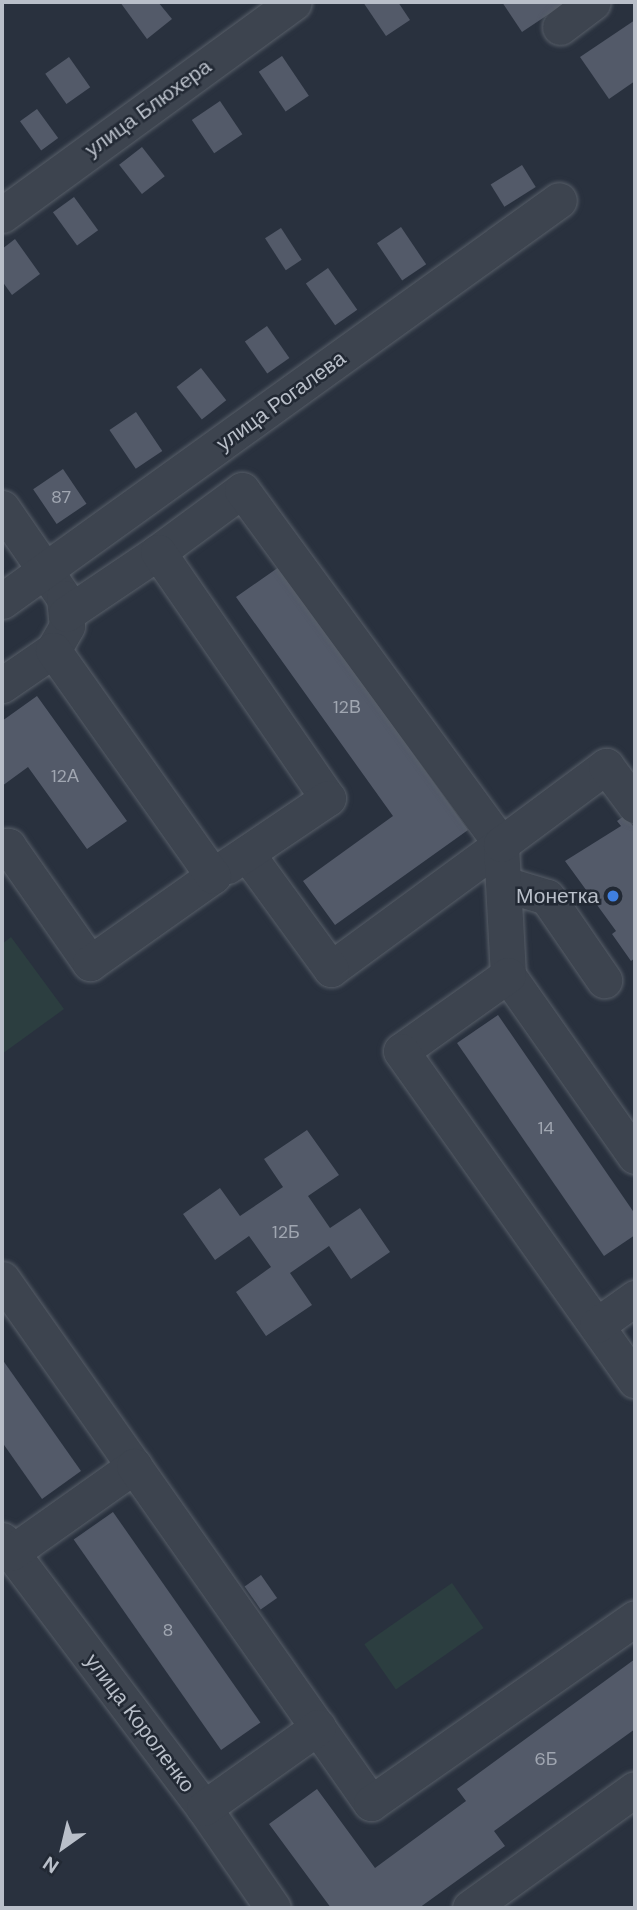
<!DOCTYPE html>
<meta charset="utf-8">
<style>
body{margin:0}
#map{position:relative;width:637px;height:1910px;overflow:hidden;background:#29313e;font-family:"DM Sans",sans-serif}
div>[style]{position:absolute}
.green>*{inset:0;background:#2c3e40;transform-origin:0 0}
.building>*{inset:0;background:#535a69;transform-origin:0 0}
.roads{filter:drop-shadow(0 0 2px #585f69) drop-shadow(0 0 2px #585f69)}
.minor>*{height:35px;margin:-17.5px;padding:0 17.5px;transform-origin:17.5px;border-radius:17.5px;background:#3d444f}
.dots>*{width:19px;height:19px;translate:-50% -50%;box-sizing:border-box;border:4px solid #222934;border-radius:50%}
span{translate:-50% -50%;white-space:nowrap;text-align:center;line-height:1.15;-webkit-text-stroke:5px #222934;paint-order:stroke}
.number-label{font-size:18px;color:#a0a6b1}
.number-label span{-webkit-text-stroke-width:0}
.street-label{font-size:21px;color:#b9bfc9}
.poi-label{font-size:21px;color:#b9bfc9}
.right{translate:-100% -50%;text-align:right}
.frame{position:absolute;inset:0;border:4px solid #b9bfc9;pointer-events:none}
.north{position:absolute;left:28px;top:1812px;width:70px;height:70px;-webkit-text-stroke:5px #222934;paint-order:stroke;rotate:214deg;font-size:19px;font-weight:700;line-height:28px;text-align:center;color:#b9bfc9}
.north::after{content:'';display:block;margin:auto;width:24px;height:32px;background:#b9bfc9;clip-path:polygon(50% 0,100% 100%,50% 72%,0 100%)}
</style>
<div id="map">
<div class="green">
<div style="clip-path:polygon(11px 937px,64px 1009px,2px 1054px,2px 944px)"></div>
<div style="left:452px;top:1583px;width:55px;height:107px;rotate:55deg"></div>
</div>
<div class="building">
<div style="clip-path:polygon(120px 2px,158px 2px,172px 19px,147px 39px)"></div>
<div style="clip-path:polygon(363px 2px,398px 2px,410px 20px,386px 36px)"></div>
<div style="clip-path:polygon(502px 2px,567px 2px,522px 32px)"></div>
<div style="clip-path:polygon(635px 20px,635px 81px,609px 99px,580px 57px)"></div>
<div style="left:282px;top:56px;width:48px;height:28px;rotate:56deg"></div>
<div style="left:69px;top:57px;width:37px;height:29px;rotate:55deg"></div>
<div style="left:220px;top:101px;width:40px;height:34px;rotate:56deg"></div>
<div style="left:37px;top:109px;width:36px;height:21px;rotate:54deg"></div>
<div style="left:142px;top:147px;width:37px;height:29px;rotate:52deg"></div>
<div style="left:522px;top:165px;width:26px;height:37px;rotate:58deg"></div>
<div style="left:74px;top:197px;width:41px;height:26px;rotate:54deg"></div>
<div style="left:401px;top:227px;width:45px;height:29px;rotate:56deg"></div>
<div style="left:281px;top:228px;width:38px;height:19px;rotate:57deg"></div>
<div style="clip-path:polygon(15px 239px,40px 274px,12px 295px,2px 281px,2px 249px)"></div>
<div style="left:328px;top:268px;width:51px;height:27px;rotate:55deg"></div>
<div style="left:267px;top:326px;width:39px;height:27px;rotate:55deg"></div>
<div style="left:201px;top:368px;width:41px;height:31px;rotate:52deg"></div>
<div style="left:136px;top:412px;width:47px;height:32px;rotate:56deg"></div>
<div style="left:63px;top:469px;width:42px;height:36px;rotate:56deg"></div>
<div style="clip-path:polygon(279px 567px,468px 830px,335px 925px,303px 881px,393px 816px,236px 597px)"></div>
<div style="clip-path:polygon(37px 696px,127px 821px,87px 849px,28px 767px,2px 786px,2px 721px)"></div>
<div style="clip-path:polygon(624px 816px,635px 828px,635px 958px,631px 961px,612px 934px,616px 931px,565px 861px,621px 826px,617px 821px)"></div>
<div style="clip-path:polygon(498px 1015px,635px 1214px,635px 1235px,604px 1256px,457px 1043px)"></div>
<div style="clip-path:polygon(307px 1130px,339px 1175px,308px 1196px,330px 1228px,360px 1208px,390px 1252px,351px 1279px,329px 1246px,290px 1273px,312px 1305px,266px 1336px,236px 1292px,271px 1267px,249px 1236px,215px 1260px,183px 1214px,220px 1188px,240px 1216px,283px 1187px,264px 1159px)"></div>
<div style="clip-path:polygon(2px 1359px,81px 1471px,42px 1499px,2px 1442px)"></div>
<div style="left:113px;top:1512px;width:257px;height:48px;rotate:55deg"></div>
<div style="left:261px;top:1575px;width:28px;height:20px;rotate:55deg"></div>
<div style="clip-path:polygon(635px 1659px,635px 1729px,494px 1831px,505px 1846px,419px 1908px,331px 1908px,269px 1824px,317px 1789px,375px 1868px,466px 1801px,457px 1789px)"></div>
</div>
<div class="roads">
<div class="minor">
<div style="left:560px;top:27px;width:41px;rotate:-37.1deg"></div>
<div style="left:2px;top:215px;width:361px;rotate:-36.1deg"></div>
<div style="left:2px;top:508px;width:109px;rotate:55.4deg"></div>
<div style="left:64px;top:598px;width:28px;rotate:84deg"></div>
<div style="left:67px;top:626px;width:28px;rotate:120deg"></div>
<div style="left:53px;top:650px;width:62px;rotate:145.5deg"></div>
<div style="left:158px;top:552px;width:104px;rotate:-36.4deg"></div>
<div style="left:242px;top:490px;width:439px;rotate:53.8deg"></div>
<div style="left:501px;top:844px;width:211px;rotate:143.7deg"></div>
<div style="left:331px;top:969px;width:142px;rotate:-126.1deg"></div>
<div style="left:2px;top:601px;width:686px;rotate:-35.75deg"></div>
<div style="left:66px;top:614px;width:111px;rotate:-34deg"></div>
<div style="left:158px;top:552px;width:299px;rotate:55.4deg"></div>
<div style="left:328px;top:798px;width:122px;rotate:146deg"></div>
<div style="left:2px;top:851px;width:8px;rotate:-40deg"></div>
<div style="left:8px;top:846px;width:143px;rotate:55deg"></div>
<div style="left:90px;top:963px;width:151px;rotate:-35.3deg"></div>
<div style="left:213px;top:876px;width:277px;rotate:-125.3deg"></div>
<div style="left:504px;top:884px;width:45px;rotate:16.8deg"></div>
<div style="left:547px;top:897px;width:101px;rotate:55.5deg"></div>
<div style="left:508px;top:975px;width:131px;rotate:-93.1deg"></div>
<div style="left:501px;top:844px;width:131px;rotate:-36.6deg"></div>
<div style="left:606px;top:766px;width:49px;rotate:53.4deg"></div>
<div style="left:635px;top:1156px;width:221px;rotate:-125.1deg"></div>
<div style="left:508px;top:975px;width:131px;rotate:144.6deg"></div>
<div style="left:401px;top:1051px;width:404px;rotate:54.6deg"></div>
<div style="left:2px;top:1279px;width:229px;rotate:54.8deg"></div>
<div style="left:597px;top:1325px;width:47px;rotate:-35.4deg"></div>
<div style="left:2px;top:1540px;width:336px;rotate:53deg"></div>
<div style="left:204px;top:1808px;width:121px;rotate:55.4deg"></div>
<div style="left:11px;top:1553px;width:151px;rotate:-35.3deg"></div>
<div style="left:134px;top:1466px;width:412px;rotate:54.9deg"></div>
<div style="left:371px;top:1803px;width:322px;rotate:-35deg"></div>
<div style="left:204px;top:1808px;width:140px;rotate:-35.4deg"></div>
<div style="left:470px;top:1908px;width:203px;rotate:-35.8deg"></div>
</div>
</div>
<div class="dots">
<div style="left:613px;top:896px;background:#3f7fe0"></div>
</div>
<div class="number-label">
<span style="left:61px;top:497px">87</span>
<span style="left:347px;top:707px">12В</span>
<span style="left:65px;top:776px">12А</span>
<span style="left:546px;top:1128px">14</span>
<span style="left:286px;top:1232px">12Б</span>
<span style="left:168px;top:1630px">8</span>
<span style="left:546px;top:1759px">6Б</span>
</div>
<div class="street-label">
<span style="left:148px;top:108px;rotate:-36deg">улица Блюхера</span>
<span style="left:281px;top:401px;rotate:-36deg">улица Рогалева</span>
<span style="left:140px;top:1723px;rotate:53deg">улица Короленко</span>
</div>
<div class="poi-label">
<span class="right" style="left:599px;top:896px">Монетка</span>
</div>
<div class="frame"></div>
<div class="north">N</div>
</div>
